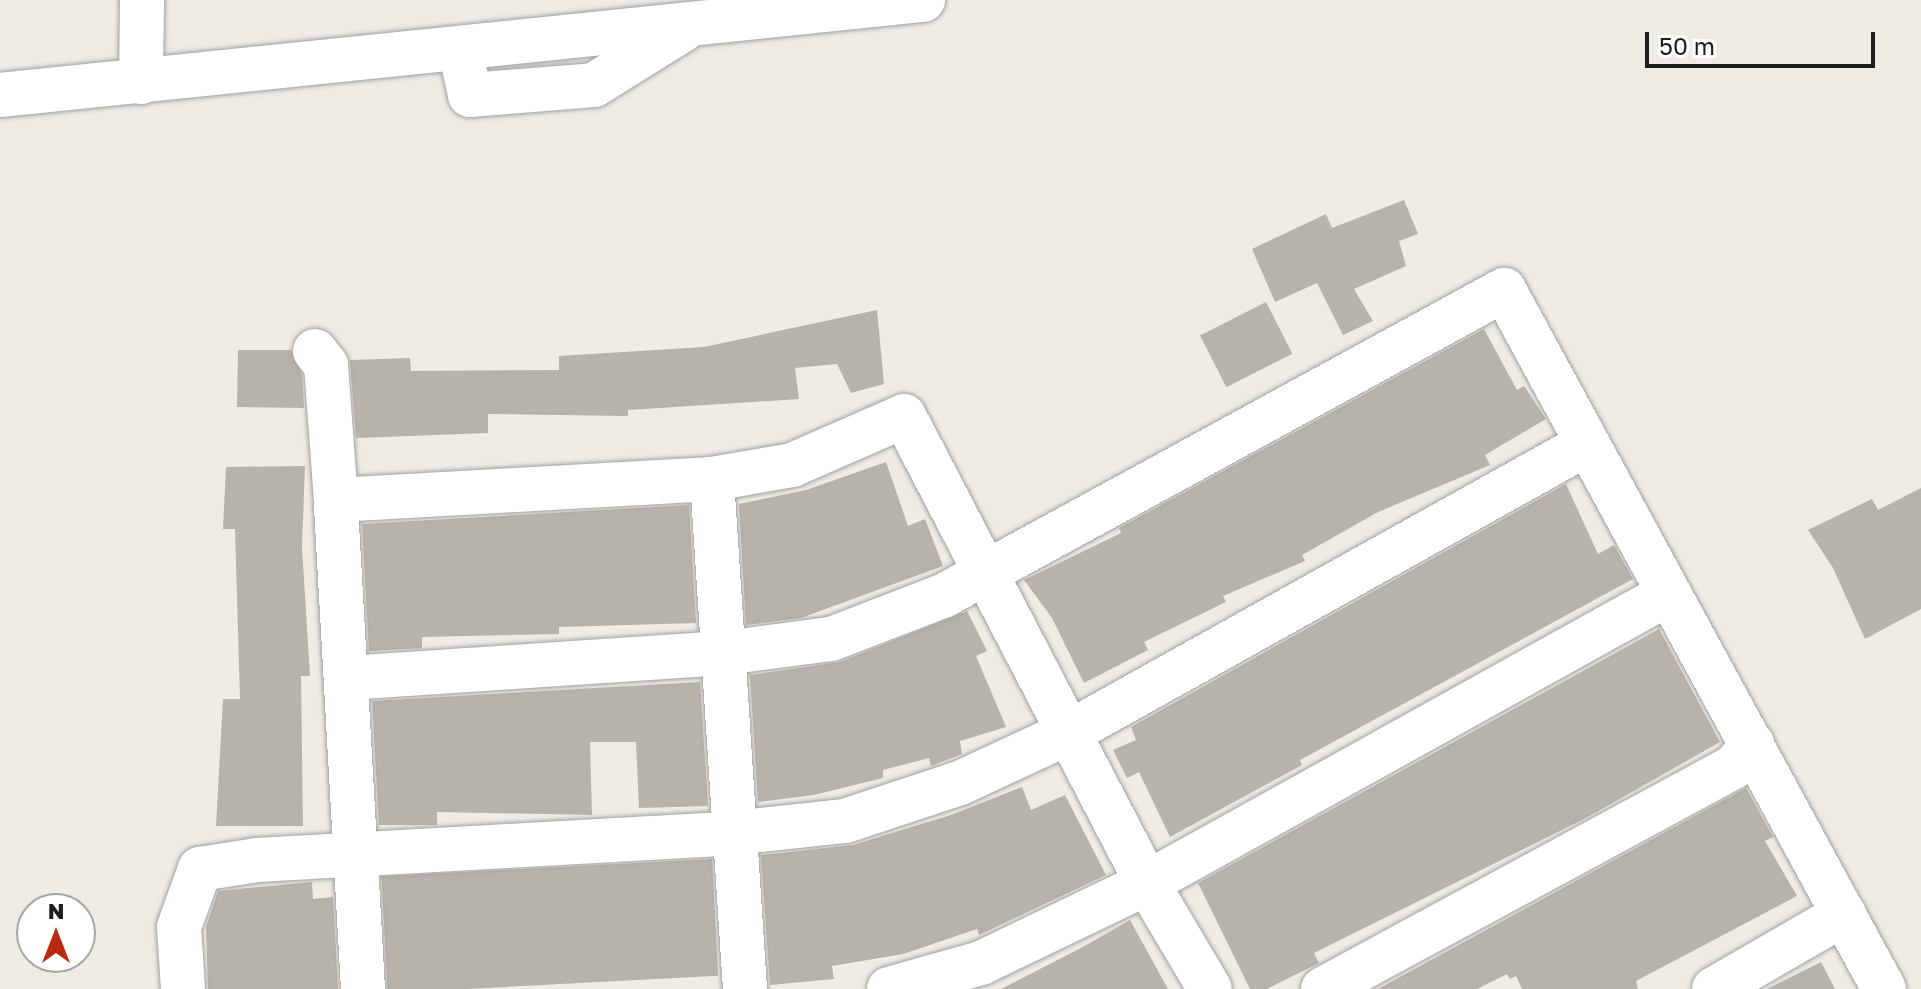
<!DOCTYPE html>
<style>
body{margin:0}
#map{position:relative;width:1921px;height:989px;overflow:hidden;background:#eeece4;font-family:"Golos Text",sans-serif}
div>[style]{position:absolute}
.building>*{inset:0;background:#b7b2aa;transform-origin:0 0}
.roads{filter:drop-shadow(0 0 2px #a1a1a1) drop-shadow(0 0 2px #a1a1a1)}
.minor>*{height:44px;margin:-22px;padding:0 22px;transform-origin:22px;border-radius:22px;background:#fff}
span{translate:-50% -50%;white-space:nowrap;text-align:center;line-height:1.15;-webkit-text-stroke:6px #fff;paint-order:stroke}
.north{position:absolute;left:16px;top:893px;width:80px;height:80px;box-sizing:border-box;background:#fff;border:2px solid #a5a5a5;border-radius:50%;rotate:0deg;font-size:22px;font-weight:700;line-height:32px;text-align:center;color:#1d1d1d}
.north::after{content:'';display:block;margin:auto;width:28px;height:36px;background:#bb2a10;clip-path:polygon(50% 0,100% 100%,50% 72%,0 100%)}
.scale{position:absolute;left:1645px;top:32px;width:230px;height:36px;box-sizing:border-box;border:4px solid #1d1d1d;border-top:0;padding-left:10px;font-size:24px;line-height:28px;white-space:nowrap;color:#1d1d1d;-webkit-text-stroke:6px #fff;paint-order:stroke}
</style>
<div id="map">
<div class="building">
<div style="clip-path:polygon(1404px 200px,1418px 234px,1399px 241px,1406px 266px,1354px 289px,1373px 321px,1343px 335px,1317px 283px,1275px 302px,1252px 249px,1326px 214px,1332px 228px)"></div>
<div style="left:1266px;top:302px;width:58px;height:74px;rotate:63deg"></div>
<div style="clip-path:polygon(877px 310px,884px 384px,851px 393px,837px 364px,795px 368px,799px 399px,628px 410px,628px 416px,488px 414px,488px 433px,356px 438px,350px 360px,410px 358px,411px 371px,559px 370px,559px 356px,704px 347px)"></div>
<div style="clip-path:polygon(1484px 329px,1517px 390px,1524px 386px,1546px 419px,1485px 455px,1490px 465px,1378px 512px,1302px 555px,1305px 561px,1223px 596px,1226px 602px,1144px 642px,1148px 650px,1084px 683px,1052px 618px,1024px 580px,1121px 533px,1119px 528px)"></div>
<div style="clip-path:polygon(238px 350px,291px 350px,302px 374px,304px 408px,237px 407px)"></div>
<div style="clip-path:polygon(886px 462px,908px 526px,925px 519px,943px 566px,801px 618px,746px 625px,739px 504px,806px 490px)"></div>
<div style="clip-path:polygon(305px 466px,302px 547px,310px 676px,301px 676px,303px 826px,216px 826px,223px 699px,240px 699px,235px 529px,223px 529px,226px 467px)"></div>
<div style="clip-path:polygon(1566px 484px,1598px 554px,1614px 545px,1633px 579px,1300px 760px,1302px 765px,1170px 837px,1139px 772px,1127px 778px,1113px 750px,1136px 740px,1131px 727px)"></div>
<div style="clip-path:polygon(1921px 488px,1921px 609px,1865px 639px,1833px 568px,1808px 530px,1872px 499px,1878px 510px)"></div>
<div style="clip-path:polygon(689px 505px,696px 623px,559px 627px,559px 634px,422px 637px,422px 648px,369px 651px,362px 524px)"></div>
<div style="clip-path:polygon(967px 611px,987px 651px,976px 656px,1006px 727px,960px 741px,962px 754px,931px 766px,929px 758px,883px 770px,883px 778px,814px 795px,758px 802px,750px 675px,840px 662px)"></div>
<div style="clip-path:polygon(1659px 629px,1720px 742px,1586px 818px,1314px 953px,1319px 963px,1267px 989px,1250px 989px,1198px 883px)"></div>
<div style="clip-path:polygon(700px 682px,708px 806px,639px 808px,636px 742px,590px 742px,592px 815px,437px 812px,437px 825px,379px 825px,372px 701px)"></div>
<div style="clip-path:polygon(1022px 787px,1031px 810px,1065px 795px,1106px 875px,979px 935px,977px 929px,903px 954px,832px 966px,834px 979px,770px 985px,761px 855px,853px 845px,951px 815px)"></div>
<div style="clip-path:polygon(1746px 788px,1773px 837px,1765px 841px,1797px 896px,1636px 981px,1638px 989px,1522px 989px,1516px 976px,1510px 979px,1507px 974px,1477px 989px,1378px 989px)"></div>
<div style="left:712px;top:859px;width:117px;height:331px;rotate:87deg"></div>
<div style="clip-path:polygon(312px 882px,313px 899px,333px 897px,338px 989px,208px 989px,206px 927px,218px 891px)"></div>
<div style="clip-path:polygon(1130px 920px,1168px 989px,1001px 989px,1081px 948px)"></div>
<div style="clip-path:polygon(1821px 962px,1835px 989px,1767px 989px)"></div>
</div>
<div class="roads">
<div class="minor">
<div style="left:460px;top:49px;width:47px;rotate:77.7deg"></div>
<div style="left:470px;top:95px;width:124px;rotate:-4.6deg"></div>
<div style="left:594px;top:85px;width:106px;rotate:-31.9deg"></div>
<div style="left:141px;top:82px;width:82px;rotate:-89.3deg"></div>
<div style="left:0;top:95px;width:928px;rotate:-5.88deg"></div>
<div style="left:315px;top:351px;width:18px;rotate:52deg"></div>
<div style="left:326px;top:365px;width:135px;rotate:85.8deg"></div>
<div style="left:712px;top:479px;width:511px;rotate:86.3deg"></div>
<div style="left:347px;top:678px;width:378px;rotate:-3.8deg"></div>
<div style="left:724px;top:653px;width:108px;rotate:-7.5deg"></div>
<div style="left:831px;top:639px;width:122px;rotate:-21.1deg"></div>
<div style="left:945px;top:595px;width:637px;rotate:-28.62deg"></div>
<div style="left:1504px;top:290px;width:796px;rotate:61.47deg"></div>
<div style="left:183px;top:989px;width:62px;rotate:-93.7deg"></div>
<div style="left:179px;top:927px;width:62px;rotate:-70.1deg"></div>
<div style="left:200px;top:869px;width:58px;rotate:-9deg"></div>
<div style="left:257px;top:860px;width:477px;rotate:-3.2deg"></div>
<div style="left:733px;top:833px;width:113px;rotate:-6.1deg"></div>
<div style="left:845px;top:821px;width:121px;rotate:-18.3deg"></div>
<div style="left:960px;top:783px;width:121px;rotate:-24.9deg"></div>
<div style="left:1070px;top:732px;width:590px;rotate:-29.13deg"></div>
<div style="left:363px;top:989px;width:490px;rotate:-93.2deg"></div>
<div style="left:336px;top:500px;width:377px;rotate:-3.2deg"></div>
<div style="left:712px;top:479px;width:81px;rotate:-9.9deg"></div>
<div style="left:792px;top:465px;width:122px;rotate:-23.6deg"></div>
<div style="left:904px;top:416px;width:526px;rotate:62.51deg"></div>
<div style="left:1147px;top:883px;width:123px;rotate:59.3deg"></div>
<div style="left:889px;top:989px;width:96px;rotate:-15.8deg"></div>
<div style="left:981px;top:963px;width:184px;rotate:-25.7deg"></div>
<div style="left:1147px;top:883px;width:596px;rotate:-29.02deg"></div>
<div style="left:1323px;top:989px;width:468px;rotate:-28.4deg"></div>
<div style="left:1735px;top:766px;width:28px;rotate:-52deg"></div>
<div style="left:1714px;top:989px;width:150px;rotate:-30deg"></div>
</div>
</div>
<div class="north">N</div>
<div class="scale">50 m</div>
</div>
